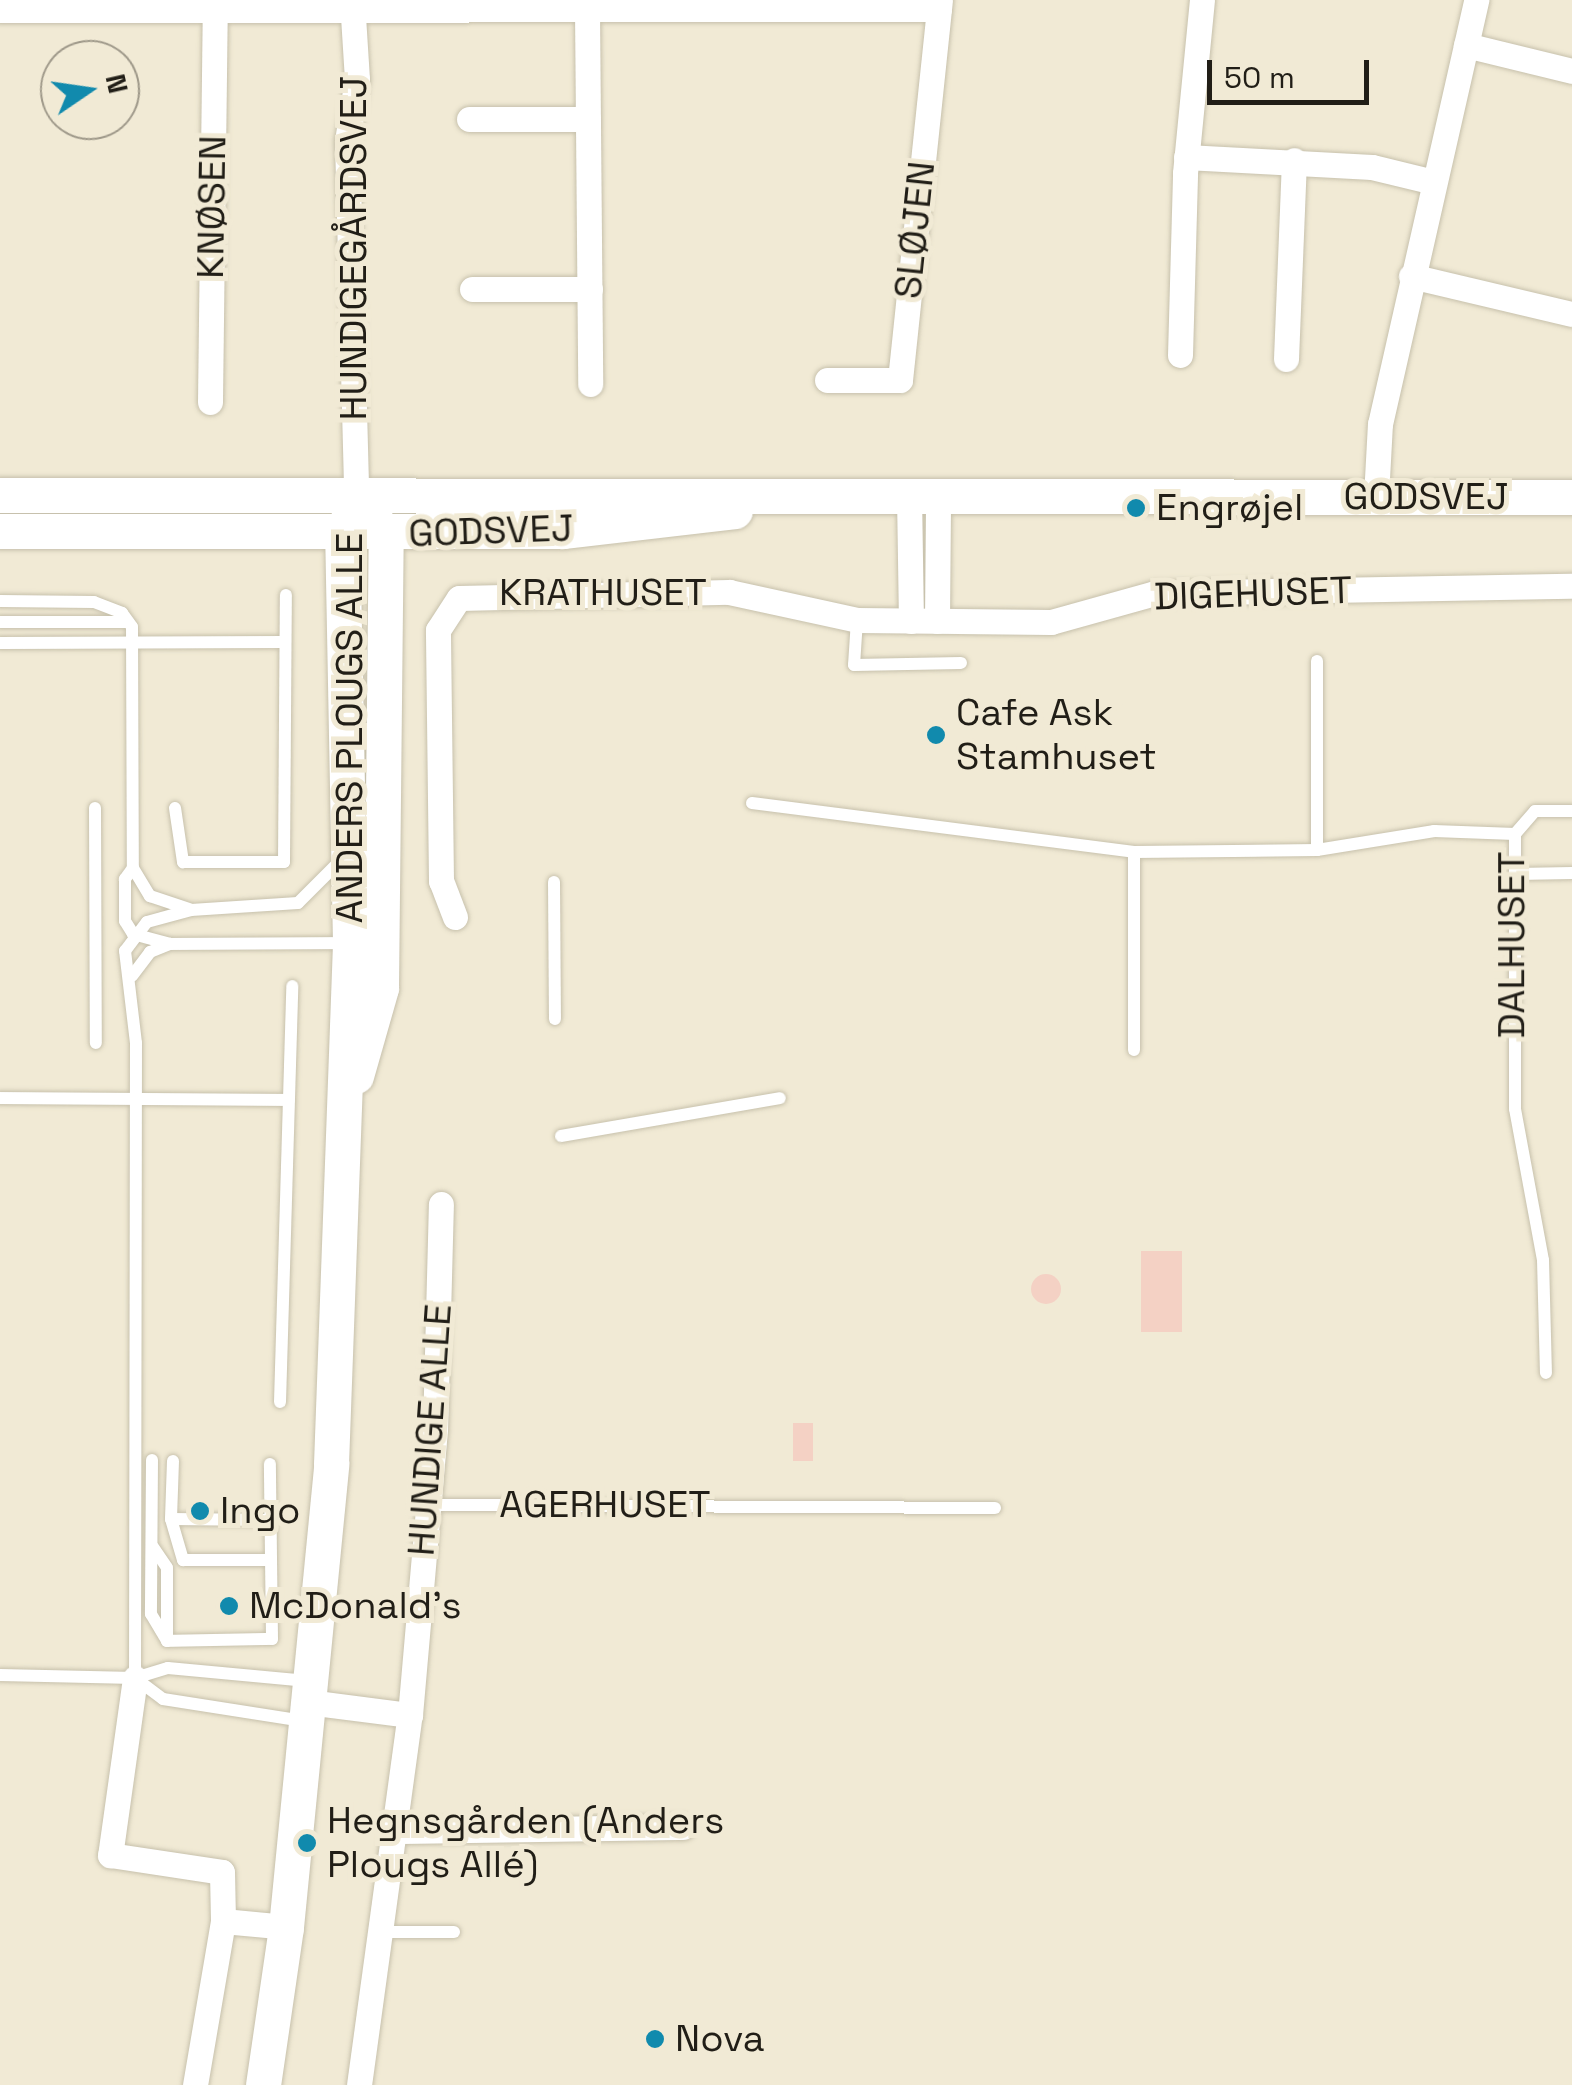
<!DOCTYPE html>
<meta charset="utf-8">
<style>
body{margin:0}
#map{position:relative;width:1572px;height:2085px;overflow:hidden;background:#f1ead5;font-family:"Space Grotesk",sans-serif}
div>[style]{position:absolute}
.green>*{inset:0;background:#f4d1c4;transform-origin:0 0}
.round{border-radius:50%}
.roads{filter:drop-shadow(0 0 2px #c7c1ac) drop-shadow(0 0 2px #c7c1ac)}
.lane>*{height:12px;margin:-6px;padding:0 6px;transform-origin:6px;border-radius:6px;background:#fff}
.street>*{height:25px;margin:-12.5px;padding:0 12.5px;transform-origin:12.5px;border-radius:12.5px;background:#fff}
.secondary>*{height:35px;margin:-17.5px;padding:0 17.5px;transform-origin:17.5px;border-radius:17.5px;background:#fff}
.dots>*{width:28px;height:28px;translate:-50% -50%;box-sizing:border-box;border:5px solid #f1ead5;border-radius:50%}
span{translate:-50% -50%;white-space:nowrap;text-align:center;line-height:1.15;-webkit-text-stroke:10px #f1ead5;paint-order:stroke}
.street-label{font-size:38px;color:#211e17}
.poi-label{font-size:38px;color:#211e17}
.left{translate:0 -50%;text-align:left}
.north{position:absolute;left:40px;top:40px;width:100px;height:100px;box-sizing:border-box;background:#f1ead5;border:2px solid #9e9889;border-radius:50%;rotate:77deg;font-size:28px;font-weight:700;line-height:40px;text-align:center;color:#211e17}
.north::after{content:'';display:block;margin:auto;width:35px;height:45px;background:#118aad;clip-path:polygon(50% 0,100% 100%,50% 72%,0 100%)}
.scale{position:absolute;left:1207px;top:60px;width:162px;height:45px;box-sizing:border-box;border:5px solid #211e17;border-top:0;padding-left:12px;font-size:30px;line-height:35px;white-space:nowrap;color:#211e17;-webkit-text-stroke:8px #f1ead5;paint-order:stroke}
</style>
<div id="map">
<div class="green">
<div style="left:1141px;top:1251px;width:41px;height:81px"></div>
<div class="round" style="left:1031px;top:1274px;width:30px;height:30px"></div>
<div style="left:793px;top:1423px;width:20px;height:38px"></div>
</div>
<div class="roads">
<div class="lane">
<div style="left:0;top:601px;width:94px;rotate:0.6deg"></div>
<div style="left:94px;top:602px;width:30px;rotate:21deg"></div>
<div style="left:122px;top:613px;width:17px;rotate:54deg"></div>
<div style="left:132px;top:627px;width:241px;rotate:89.8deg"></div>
<div style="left:133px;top:868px;width:33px;rotate:59deg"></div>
<div style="left:150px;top:896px;width:41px;rotate:18.4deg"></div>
<div style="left:857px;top:620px;width:45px;rotate:93.8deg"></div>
<div style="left:854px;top:665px;width:107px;rotate:-1.1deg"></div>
<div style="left:0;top:622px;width:128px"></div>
<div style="left:0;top:643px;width:285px;rotate:-0.2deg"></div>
<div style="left:1317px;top:661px;width:189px;rotate:90deg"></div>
<div style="left:752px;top:803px;width:385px;rotate:7.3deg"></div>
<div style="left:1134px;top:852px;width:183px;rotate:-0.6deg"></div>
<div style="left:1317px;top:850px;width:119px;rotate:-9.2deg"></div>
<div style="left:1434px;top:831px;width:81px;rotate:2.1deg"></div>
<div style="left:1515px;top:834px;width:275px;rotate:90deg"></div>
<div style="left:1515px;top:1109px;width:154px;rotate:79.5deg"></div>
<div style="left:1543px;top:1260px;width:113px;rotate:88.5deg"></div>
<div style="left:95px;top:808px;width:235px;rotate:89.8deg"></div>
<div style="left:175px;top:808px;width:55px;rotate:81.6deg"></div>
<div style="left:183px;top:862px;width:101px"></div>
<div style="left:284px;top:862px;width:267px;rotate:-89.6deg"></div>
<div style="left:1515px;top:834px;width:30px;rotate:-49deg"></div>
<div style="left:1535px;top:811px;width:37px"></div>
<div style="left:1134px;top:852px;width:198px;rotate:90deg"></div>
<div style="left:133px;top:868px;width:14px;rotate:126deg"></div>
<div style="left:125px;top:879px;width:42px;rotate:90deg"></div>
<div style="left:125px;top:921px;width:15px;rotate:58deg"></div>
<div style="left:133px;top:934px;width:38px;rotate:15deg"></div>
<div style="left:1516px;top:874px;width:56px;rotate:-1deg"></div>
<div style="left:554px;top:882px;width:137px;rotate:89.6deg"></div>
<div style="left:132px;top:976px;width:30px;rotate:-53deg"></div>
<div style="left:150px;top:952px;width:22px;rotate:-22deg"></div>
<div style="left:170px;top:944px;width:180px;rotate:-0.3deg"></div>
<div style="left:0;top:1098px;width:289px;rotate:0.4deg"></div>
<div style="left:561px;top:1136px;width:222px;rotate:-9.8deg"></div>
<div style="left:280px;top:1402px;width:416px;rotate:-88.3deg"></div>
<div style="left:152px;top:1460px;width:154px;rotate:90.4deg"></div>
<div style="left:151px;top:1614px;width:31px;rotate:59deg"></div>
<div style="left:167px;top:1641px;width:105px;rotate:-1.1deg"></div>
<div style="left:272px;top:1639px;width:175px;rotate:-90.7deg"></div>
<div style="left:173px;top:1461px;width:58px;rotate:92deg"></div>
<div style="left:171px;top:1519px;width:99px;rotate:0.6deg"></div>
<div style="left:426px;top:1505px;width:569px;rotate:0.3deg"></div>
<div style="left:171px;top:1519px;width:43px;rotate:73.7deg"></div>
<div style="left:183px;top:1560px;width:88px"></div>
<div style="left:153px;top:1547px;width:25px;rotate:56deg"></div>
<div style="left:167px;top:1568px;width:73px;rotate:90deg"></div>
<div style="left:0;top:1675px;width:135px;rotate:1.3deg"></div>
<div style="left:135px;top:1678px;width:34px;rotate:-17deg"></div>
<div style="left:168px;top:1668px;width:140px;rotate:5.3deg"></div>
<div style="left:135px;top:1678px;width:635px;rotate:-89.91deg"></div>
<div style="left:136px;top:1043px;width:93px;rotate:-96.8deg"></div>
<div style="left:125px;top:951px;width:36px;rotate:-53deg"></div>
<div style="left:147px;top:922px;width:46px;rotate:-15.3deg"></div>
<div style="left:191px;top:910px;width:107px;rotate:-3.7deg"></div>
<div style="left:298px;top:903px;width:59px;rotate:-45deg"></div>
<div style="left:135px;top:1678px;width:35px;rotate:37deg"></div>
<div style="left:163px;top:1699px;width:142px;rotate:8.9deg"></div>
<div style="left:382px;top:1932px;width:72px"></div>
</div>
<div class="street">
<div style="left:352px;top:0;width:79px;rotate:86.4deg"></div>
<div style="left:357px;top:79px;width:63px;rotate:99.2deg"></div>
<div style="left:347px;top:141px;width:355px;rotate:88.5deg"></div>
<div style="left:0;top:10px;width:939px;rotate:-0.06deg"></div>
<div style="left:587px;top:10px;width:374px;rotate:89.5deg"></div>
<div style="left:1466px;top:45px;width:109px;rotate:13.8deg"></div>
<div style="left:469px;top:119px;width:119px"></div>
<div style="left:1186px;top:157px;width:186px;rotate:3.1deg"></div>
<div style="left:1372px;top:167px;width:64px;rotate:13.6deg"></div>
<div style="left:1411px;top:276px;width:165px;rotate:13.3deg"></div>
<div style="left:472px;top:289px;width:118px"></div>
<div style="left:1180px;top:355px;width:182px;rotate:-88.4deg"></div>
<div style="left:1185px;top:173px;width:174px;rotate:-84.4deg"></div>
<div style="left:1286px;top:359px;width:199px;rotate:-87.7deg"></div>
<div style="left:827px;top:380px;width:73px"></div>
<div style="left:900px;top:380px;width:382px;rotate:-84deg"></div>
<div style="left:210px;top:402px;width:391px;rotate:-89.3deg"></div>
<div style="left:909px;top:495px;width:126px;rotate:89.1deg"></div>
<div style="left:1376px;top:497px;width:73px;rotate:-86.9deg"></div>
<div style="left:1380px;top:424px;width:435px;rotate:-77.2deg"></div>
<div style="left:937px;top:621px;width:126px;rotate:-89.5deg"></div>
<div style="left:455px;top:917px;width:39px;rotate:-111deg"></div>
<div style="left:441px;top:881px;width:251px;rotate:-90.7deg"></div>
<div style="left:438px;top:630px;width:38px;rotate:-57deg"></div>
<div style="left:459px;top:598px;width:270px;rotate:-1.3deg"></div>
<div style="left:729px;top:592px;width:131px;rotate:12.3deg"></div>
<div style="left:857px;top:620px;width:194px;rotate:0.6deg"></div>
<div style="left:1051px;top:622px;width:108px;rotate:-15.6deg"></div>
<div style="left:1155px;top:593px;width:417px;rotate:-1deg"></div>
<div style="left:135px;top:1678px;width:179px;rotate:98deg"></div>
<div style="left:110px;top:1855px;width:113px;rotate:8.6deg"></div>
<div style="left:222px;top:1872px;width:49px;rotate:88.8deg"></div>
<div style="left:308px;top:1702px;width:103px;rotate:7.3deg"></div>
<div style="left:396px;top:1831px;width:287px;rotate:-0.8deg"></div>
<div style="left:195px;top:2085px;width:166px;rotate:-80.3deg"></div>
<div style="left:223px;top:1921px;width:63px;rotate:5.4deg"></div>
<div style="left:359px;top:2085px;width:373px;rotate:-82.2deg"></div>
<div style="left:410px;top:1715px;width:286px;rotate:-85deg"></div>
<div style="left:435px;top:1430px;width:226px;rotate:-88.5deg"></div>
</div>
<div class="secondary">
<div style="left:0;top:495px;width:1572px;rotate:0.07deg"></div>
<div style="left:0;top:531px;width:563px"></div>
<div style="left:563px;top:531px;width:173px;rotate:-6.6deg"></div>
<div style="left:356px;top:1076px;width:91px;rotate:-74.1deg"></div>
<div style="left:381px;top:988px;width:454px;rotate:-89.4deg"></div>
<div style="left:386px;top:534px;width:23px;rotate:-128deg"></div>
<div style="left:263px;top:2085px;width:160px;rotate:-81.7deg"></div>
<div style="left:286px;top:1927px;width:465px;rotate:-84.4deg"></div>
<div style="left:331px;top:1464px;width:521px;rotate:-87.91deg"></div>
<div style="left:350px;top:943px;width:408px;rotate:-91.1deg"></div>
<div style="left:342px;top:535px;width:41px;rotate:-70.3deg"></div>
</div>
</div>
<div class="dots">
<div style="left:1136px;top:508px;background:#118aad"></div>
<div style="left:936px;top:735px;background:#118aad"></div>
<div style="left:200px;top:1511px;background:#118aad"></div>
<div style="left:229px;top:1606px;background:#118aad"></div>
<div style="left:307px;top:1843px;background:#118aad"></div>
<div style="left:655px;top:2039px;background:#118aad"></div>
</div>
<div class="street-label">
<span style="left:212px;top:207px;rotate:-89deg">KNØSEN</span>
<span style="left:915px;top:230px;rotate:-84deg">SLØJEN</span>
<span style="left:354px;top:248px;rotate:-90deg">HUNDIGEGÅRDSVEJ</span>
<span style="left:1426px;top:497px">GODSVEJ</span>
<span style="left:491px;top:531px;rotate:-2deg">GODSVEJ</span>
<span style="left:603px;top:593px">KRATHUSET</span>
<span style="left:1253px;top:594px;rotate:-2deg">DIGEHUSET</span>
<span style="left:350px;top:728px;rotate:-90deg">ANDERS PLOUGS ALLE</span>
<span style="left:1512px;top:945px;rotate:-90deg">DALHUSET</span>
<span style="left:430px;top:1430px;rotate:-86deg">HUNDIGE ALLE</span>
<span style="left:605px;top:1505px">AGERHUSET</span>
</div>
<div class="poi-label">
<span class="left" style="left:1156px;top:508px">Engrøjel</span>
<span class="left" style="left:956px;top:735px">Cafe Ask<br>Stamhuset</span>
<span class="left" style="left:220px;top:1511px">Ingo</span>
<span class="left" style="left:249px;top:1606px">McDonald's</span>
<span class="left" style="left:327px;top:1843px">Hegnsgården (Anders<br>Plougs Allé)</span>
<span class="left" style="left:675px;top:2039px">Nova</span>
</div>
<div class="north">N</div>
<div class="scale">50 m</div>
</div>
